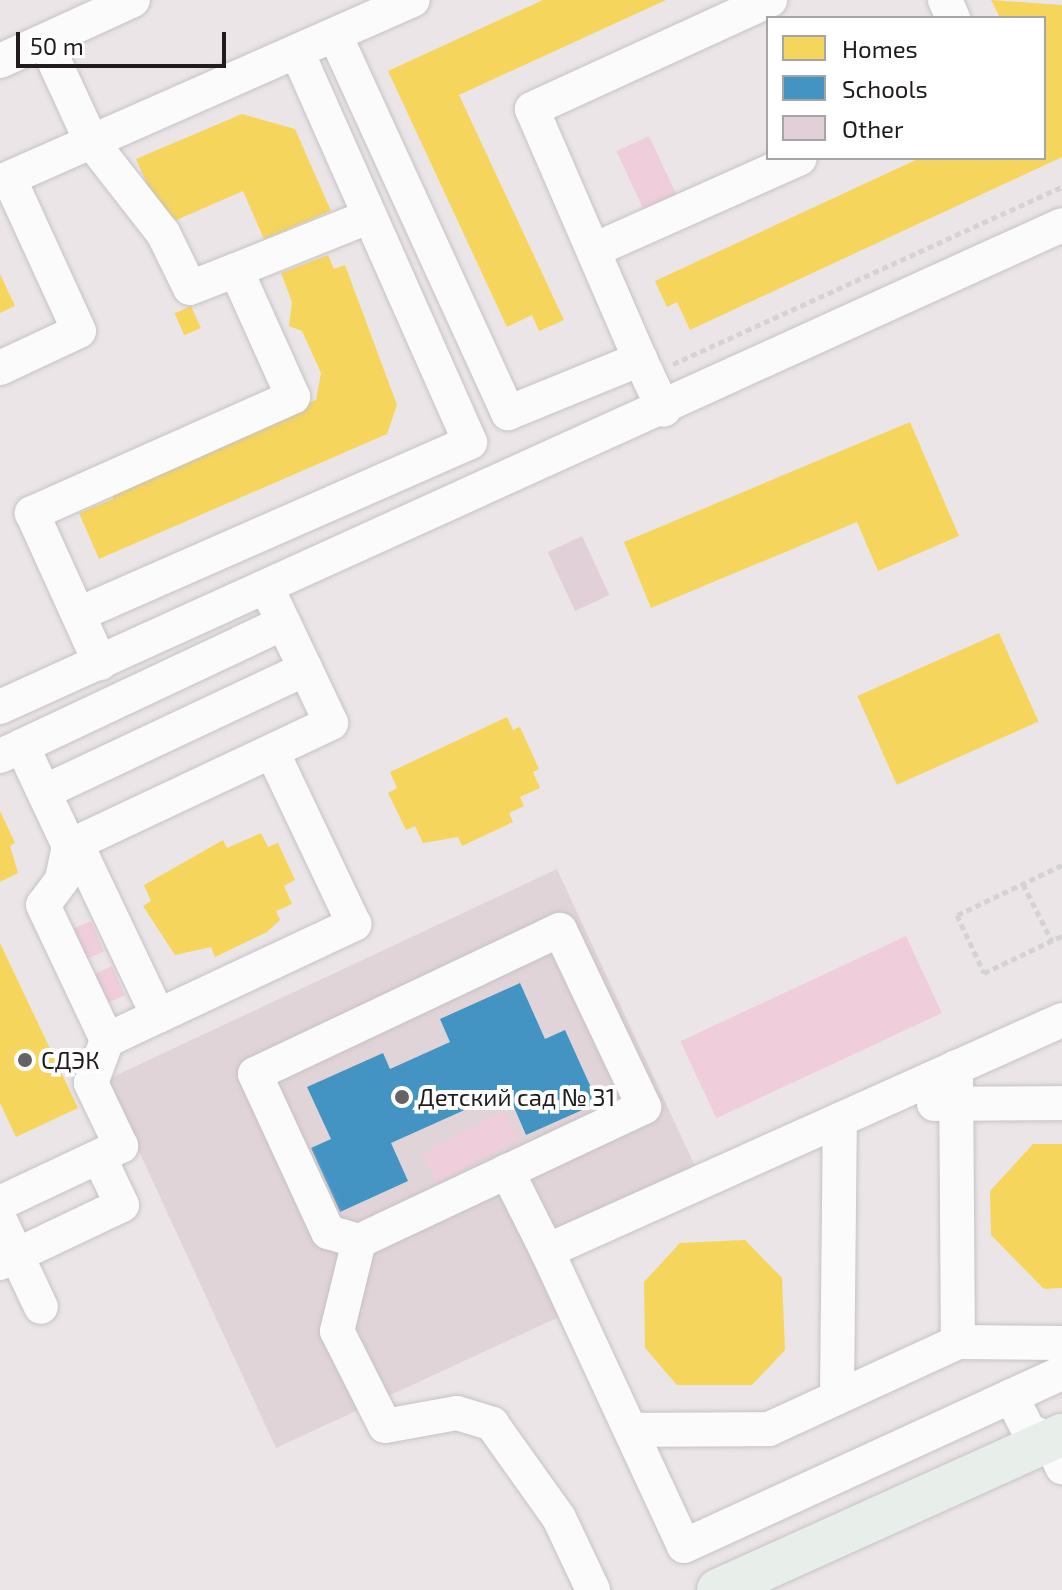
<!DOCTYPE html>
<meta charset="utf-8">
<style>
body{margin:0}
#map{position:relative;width:1062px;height:1590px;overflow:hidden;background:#ebe5e8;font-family:"Exo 2",sans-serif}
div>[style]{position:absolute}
.built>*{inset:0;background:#e1d4d9}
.green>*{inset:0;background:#f0cddb;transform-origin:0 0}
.homes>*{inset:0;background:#f6d55c;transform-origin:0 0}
.schools>*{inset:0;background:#4393c3}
.building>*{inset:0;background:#e2d0d8;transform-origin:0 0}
.path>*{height:5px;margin-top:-2.5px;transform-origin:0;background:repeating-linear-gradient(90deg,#d4d2d3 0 6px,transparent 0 10px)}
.roads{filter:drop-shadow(0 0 2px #c6c2c4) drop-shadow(0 0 2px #c6c2c4)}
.minor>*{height:34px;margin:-17px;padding:0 17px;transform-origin:17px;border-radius:17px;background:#fcfbfc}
.major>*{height:42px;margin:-21px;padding:0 21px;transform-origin:21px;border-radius:21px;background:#e8efeb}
.dots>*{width:22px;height:22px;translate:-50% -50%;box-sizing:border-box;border:4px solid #fff;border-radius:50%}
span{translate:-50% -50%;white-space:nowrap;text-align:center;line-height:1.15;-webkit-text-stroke:8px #fff;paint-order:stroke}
.poi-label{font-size:24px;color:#201c1e}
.left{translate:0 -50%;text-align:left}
.legend{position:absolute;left:766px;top:16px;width:280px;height:144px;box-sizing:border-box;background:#fff;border:2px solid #a6a4a5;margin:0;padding:10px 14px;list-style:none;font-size:24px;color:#201c1e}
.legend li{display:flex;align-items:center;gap:16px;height:40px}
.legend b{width:40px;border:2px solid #a6a4a5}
.scale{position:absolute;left:16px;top:32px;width:210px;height:36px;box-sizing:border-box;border:4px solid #201c1e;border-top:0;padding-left:10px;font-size:24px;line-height:28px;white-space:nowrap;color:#201c1e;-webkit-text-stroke:6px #fff;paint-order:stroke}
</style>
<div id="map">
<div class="built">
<div style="clip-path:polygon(557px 869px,695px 1166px,525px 1242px,559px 1317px,276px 1448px,106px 1080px)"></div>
</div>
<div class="green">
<div style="left:649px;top:136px;width:69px;height:36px;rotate:65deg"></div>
<div style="left:91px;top:921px;width:33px;height:22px;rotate:67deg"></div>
<div style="left:906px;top:936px;width:85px;height:249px;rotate:65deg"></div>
<div style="left:112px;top:966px;width:32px;height:21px;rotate:66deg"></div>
<div style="left:503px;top:1111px;width:32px;height:92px;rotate:62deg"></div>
</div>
<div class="homes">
<div style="clip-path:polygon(543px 0,666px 0,459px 95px,564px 320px,539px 331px,532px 315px,507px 327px,388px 71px)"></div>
<div style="clip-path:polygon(991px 0,1062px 5px,1062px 157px,690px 330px,677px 302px,667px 307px,655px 281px,920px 158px,1044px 158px,1044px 18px,1000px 18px)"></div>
<div style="clip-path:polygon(242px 114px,295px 129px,331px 211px,264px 239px,243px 191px,165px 225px,136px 159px)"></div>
<div style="clip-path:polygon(328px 255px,334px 269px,345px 265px,397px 405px,387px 434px,99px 559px,79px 513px,113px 499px,113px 483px,316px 400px,321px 373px,302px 331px,289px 326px,292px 302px,281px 273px)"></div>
<div style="clip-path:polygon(0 274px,15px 306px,0 313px)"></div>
<div style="left:191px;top:306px;width:24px;height:18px;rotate:66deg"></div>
<div style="clip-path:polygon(910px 422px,959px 536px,878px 571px,857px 522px,651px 608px,624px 542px)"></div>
<div style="left:999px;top:633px;width:97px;height:155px;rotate:66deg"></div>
<div style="clip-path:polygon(507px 717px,513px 730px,520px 727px,539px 769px,533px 772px,540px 788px,520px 797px,524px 806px,509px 813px,513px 822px,462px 846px,458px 837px,423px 843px,415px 826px,406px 830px,388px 793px,397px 788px,390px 772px)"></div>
<div style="clip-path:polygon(0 811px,15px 843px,10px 846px,18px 873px,0 882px)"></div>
<div style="clip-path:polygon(261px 833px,268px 847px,278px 843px,295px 880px,284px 886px,292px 904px,276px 911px,280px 920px,267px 932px,215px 957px,211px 947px,175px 955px,143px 906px,151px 901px,144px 885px,223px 840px,227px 848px)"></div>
<div style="clip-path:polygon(0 943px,78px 1108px,16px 1137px,0 1103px)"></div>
<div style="clip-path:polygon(1033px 1144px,1062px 1144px,1062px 1288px,1044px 1289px,991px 1235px,990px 1191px)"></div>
<div style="clip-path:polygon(745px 1240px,782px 1278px,785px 1350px,752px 1385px,677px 1385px,645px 1348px,644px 1282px,680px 1243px)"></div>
</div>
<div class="schools">
<div style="clip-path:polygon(520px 983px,545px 1039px,565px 1030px,598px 1103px,526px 1135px,507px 1091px,391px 1143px,408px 1181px,340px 1212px,311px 1148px,331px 1139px,307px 1087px,383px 1053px,390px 1069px,450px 1042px,440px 1019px)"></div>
</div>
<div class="building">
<div style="left:582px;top:536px;width:65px;height:38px;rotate:65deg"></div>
</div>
<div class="path">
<div style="left:673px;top:364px;width:427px;rotate:-24.5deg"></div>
<div style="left:1062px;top:865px;width:116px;rotate:154.5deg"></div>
<div style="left:957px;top:915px;width:64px;rotate:65deg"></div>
<div style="left:984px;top:973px;width:86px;rotate:-25.4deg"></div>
<div style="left:1023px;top:884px;width:64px;rotate:63deg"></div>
</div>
<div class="roads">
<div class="minor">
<div style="left:945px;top:0;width:20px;rotate:66deg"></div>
<div style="left:335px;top:35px;width:416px;rotate:65.4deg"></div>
<div style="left:508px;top:413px;width:143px;rotate:-22.2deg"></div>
<div style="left:640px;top:359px;width:272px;rotate:-113.4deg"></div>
<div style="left:532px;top:109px;width:262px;rotate:-24.6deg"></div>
<div style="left:45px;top:41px;width:110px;rotate:65.3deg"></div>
<div style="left:91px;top:141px;width:117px;rotate:52deg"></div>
<div style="left:163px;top:233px;width:61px;rotate:63.9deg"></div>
<div style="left:190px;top:288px;width:49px;rotate:-21.4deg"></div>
<div style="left:236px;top:270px;width:139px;rotate:65.8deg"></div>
<div style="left:293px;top:397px;width:286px;rotate:156deg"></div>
<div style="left:32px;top:513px;width:165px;rotate:65.6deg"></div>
<div style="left:0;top:61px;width:146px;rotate:-24.6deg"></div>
<div style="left:0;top:182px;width:451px;rotate:-23.8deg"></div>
<div style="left:596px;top:249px;width:223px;rotate:-24deg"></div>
<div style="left:236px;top:270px;width:144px;rotate:-21.9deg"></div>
<div style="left:640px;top:359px;width:56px;rotate:64.8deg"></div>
<div style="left:0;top:368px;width:87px;rotate:-25.1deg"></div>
<div style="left:79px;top:331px;width:168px;rotate:-114.6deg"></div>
<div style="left:267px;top:588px;width:149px;rotate:64.6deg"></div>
<div style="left:331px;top:723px;width:282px;rotate:154.8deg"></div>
<div style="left:76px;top:843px;width:191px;rotate:64.6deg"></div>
<div style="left:158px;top:1016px;width:217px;rotate:-25.1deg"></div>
<div style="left:354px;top:924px;width:191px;rotate:-115.4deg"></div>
<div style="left:79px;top:614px;width:427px;rotate:-23.7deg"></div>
<div style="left:470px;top:442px;width:427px;rotate:-113.9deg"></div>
<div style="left:0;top:707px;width:1166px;rotate:-24.41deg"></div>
<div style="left:22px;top:746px;width:289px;rotate:-25.2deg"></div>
<div style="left:0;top:756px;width:24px;rotate:-24deg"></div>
<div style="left:22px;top:746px;width:110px;rotate:64.8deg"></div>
<div style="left:69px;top:846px;width:35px;rotate:102deg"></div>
<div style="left:62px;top:880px;width:31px;rotate:127deg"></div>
<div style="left:43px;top:905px;width:149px;rotate:64.6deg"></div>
<div style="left:44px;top:792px;width:289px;rotate:-25.2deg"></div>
<div style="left:560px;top:930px;width:196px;rotate:64.6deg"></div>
<div style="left:644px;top:1107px;width:315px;rotate:154.8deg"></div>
<div style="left:359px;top:1241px;width:32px;rotate:-164deg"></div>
<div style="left:328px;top:1232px;width:174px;rotate:-114.8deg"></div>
<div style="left:255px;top:1074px;width:337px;rotate:-25.3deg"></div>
<div style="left:1062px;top:1020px;width:564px;rotate:155.84deg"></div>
<div style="left:547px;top:1251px;width:325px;rotate:65.1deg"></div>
<div style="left:684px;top:1546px;width:416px;rotate:-24.6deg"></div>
<div style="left:956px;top:1067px;width:275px;rotate:89.6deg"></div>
<div style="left:934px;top:1104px;width:128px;rotate:-0.4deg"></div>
<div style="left:507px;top:1171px;width:89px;rotate:63.4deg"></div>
<div style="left:0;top:1203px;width:134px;rotate:-25.2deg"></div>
<div style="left:121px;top:1146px;width:70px;rotate:-115.5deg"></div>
<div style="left:91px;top:1083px;width:46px;rotate:-69.6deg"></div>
<div style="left:107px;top:1040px;width:56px;rotate:-25.2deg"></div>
<div style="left:0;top:1220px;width:96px;rotate:64.8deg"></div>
<div style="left:359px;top:1241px;width:93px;rotate:103.7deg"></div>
<div style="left:337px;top:1331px;width:106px;rotate:63.2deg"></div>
<div style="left:385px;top:1426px;width:73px;rotate:-10.2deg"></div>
<div style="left:457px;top:1413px;width:37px;rotate:17deg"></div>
<div style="left:492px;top:1424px;width:115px;rotate:54.5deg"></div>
<div style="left:559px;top:1518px;width:80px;rotate:64.7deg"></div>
<div style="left:0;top:1263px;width:135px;rotate:-25.4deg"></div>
<div style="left:122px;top:1205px;width:53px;rotate:-115.6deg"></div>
<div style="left:837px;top:1395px;width:275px;rotate:-89.4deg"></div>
<div style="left:1011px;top:1396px;width:38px;rotate:63deg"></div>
<div style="left:1028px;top:1430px;width:24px;rotate:24deg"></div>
<div style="left:1050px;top:1440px;width:30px;rotate:66deg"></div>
<div style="left:631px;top:1430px;width:138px;rotate:-0.4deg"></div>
<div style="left:769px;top:1429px;width:208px;rotate:-24.7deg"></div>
<div style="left:958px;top:1342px;width:104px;rotate:0.6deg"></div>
</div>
<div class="major">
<div style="left:718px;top:1590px;width:377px;rotate:-24.3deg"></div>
</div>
</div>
<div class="dots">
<div style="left:25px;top:1060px;background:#676265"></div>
<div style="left:402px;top:1097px;background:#676265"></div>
</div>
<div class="poi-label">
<span class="left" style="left:41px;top:1060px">СДЭК</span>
<span class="left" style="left:418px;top:1097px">Детский сад № 31</span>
</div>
<ul class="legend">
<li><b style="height:22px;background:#f6d55c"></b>Homes</li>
<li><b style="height:22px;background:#4393c3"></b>Schools</li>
<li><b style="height:22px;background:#e2d0d8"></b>Other</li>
</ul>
<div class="scale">50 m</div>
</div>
